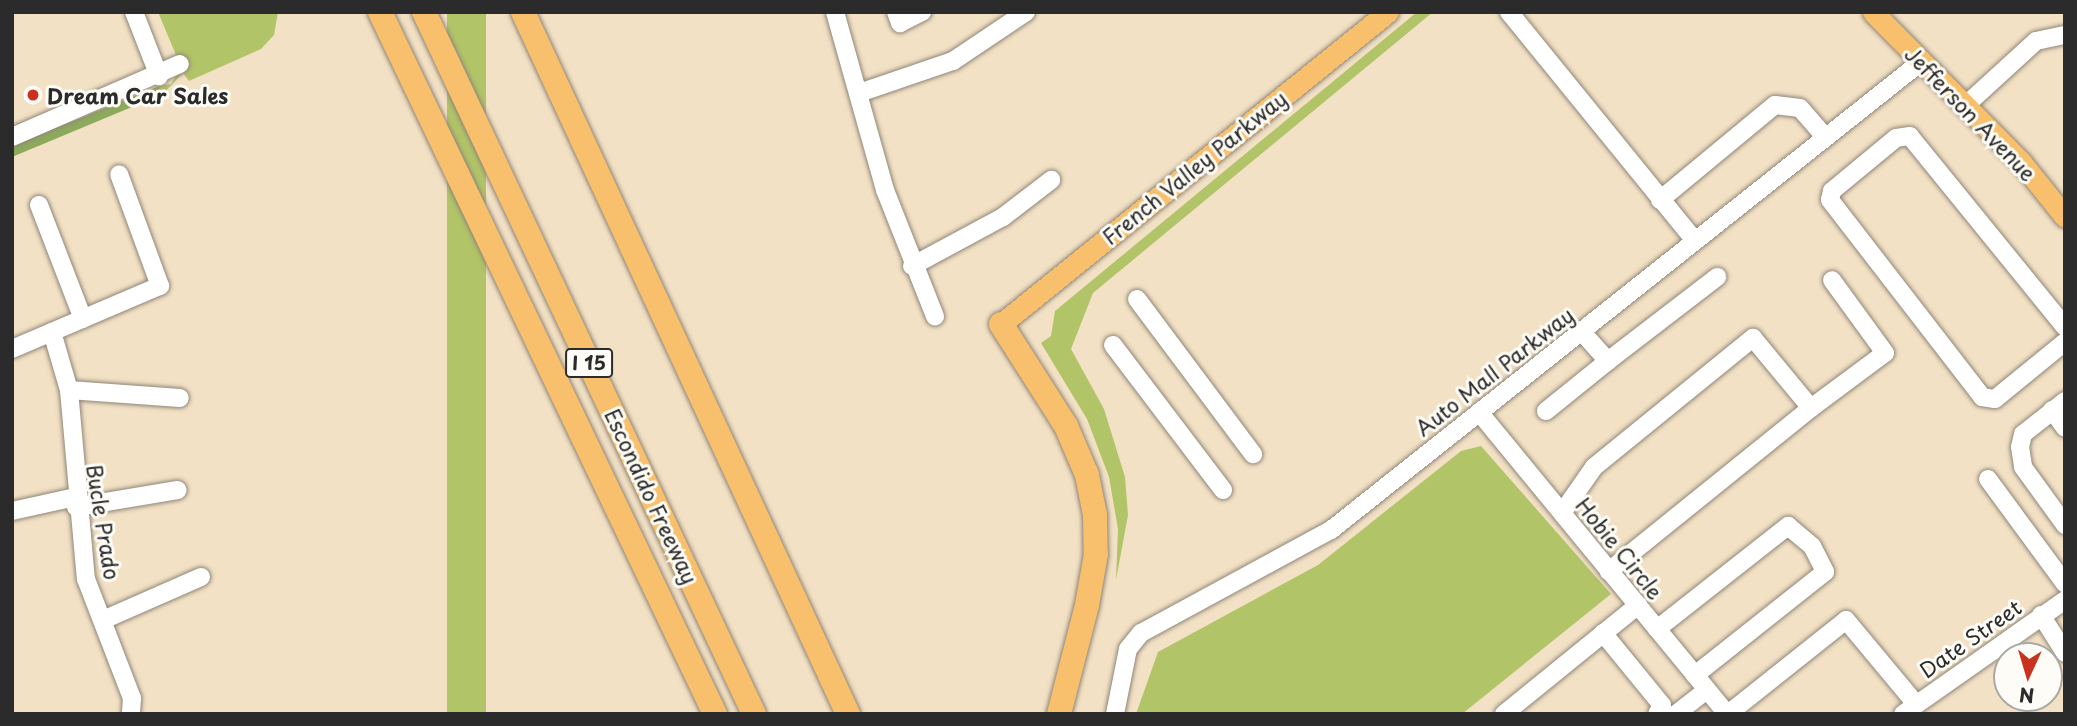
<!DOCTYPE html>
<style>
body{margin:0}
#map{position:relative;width:2077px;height:726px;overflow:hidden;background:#f3e1c5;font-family:"Playpen Sans",sans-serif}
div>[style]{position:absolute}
.green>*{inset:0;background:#b2c468;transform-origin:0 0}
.forest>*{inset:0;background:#8daa5c}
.roads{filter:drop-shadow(0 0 2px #8f8678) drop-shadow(0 0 2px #8f8678)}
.minor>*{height:18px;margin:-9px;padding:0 9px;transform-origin:9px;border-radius:9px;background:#fff}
.major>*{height:21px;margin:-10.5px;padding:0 10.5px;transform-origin:10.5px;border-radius:10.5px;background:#f8bf6c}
.highway>*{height:24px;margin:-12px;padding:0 12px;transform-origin:12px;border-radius:12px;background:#f8bf6c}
.dots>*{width:19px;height:19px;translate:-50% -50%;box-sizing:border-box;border:4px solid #fdfcf7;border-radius:50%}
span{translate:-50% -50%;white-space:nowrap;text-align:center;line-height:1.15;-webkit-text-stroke:6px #fdfcf7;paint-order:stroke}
.shield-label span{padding:2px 5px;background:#fdfcf7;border:2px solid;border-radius:5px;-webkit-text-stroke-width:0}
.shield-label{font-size:19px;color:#2b2b2b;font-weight:700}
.poi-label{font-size:21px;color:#2b2b2b;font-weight:700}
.left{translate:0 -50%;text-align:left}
.street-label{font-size:21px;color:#2b2b2b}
.frame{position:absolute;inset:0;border:14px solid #2b2b2b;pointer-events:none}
.north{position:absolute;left:1993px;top:642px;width:70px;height:70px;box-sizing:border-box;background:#fdfcf7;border:2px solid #a9a8a5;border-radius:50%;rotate:184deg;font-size:19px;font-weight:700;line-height:28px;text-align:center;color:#2b2b2b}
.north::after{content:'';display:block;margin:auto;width:24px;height:32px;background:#c8321e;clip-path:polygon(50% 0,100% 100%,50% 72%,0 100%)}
</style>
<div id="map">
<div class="green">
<div style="clip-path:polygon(158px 12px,278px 12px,274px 35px,261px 49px,189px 81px,183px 73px,163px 94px,159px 86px,171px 84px,181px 67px)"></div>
<div style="left:447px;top:12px;width:39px;height:777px"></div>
<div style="clip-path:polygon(1417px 12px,1433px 12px,1093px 293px,1071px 349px,1104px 409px,1125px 477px,1128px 515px,1116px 580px,1118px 529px,1109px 477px,1087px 419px,1041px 343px,1051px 336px,1055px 311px)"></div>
<div style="clip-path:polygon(1481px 446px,1611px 594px,1462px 714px,1136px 714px,1158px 652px,1318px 565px,1461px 451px)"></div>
</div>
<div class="forest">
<div style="clip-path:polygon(159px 86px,163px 94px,12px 157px,12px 146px)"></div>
</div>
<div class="roads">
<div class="minor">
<div style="left:134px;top:12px;width:69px;rotate:68.7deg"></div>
<div style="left:835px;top:12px;width:185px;rotate:74.3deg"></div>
<div style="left:885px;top:190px;width:136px;rotate:68.4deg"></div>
<div style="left:896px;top:12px;width:12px;rotate:70deg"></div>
<div style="left:900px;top:23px;width:25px;rotate:-27deg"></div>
<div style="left:1509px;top:12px;width:295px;rotate:50.9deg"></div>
<div style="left:859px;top:93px;width:99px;rotate:-18.8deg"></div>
<div style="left:953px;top:61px;width:88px;rotate:-33.9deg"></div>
<div style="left:1966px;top:105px;width:95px;rotate:-42.4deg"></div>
<div style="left:2036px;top:41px;width:30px;rotate:-12deg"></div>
<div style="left:12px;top:137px;width:183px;rotate:-23.5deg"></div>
<div style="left:1660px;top:200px;width:149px;rotate:-39.6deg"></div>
<div style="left:1775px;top:105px;width:25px;rotate:7deg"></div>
<div style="left:1800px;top:108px;width:38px;rotate:49deg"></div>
<div style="left:39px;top:205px;width:122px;rotate:68.9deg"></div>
<div style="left:912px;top:266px;width:103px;rotate:-28.3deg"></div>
<div style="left:1003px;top:217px;width:61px;rotate:-37.6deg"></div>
<div style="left:1137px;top:299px;width:194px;rotate:53.2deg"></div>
<div style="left:2065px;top:327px;width:246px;rotate:-129.1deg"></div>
<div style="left:1910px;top:136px;width:14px;rotate:172deg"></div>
<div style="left:1896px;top:138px;width:83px;rotate:140.4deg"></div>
<div style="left:1832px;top:191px;width:9px;rotate:103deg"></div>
<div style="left:1830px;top:200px;width:249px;rotate:52.3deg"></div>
<div style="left:1982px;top:397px;width:13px;rotate:9deg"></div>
<div style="left:1995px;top:399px;width:90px;rotate:-39.2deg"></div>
<div style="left:52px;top:332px;width:60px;rotate:73.7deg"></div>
<div style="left:69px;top:390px;width:190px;rotate:84.9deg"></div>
<div style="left:86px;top:579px;width:128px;rotate:68.9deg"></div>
<div style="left:132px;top:698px;width:16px;rotate:94deg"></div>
<div style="left:1113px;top:345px;width:182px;rotate:52.8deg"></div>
<div style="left:12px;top:349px;width:161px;rotate:-23.1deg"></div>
<div style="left:160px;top:286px;width:119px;rotate:-110.1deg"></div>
<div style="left:1608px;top:361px;width:138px;rotate:-37.6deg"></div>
<div style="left:69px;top:390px;width:111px;rotate:4.1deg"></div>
<div style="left:2065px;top:401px;width:53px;rotate:141.8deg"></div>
<div style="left:2023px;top:434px;width:13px;rotate:103deg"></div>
<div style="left:2020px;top:447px;width:20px;rotate:81deg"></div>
<div style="left:2023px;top:467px;width:72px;rotate:54.1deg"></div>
<div style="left:1811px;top:408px;width:92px;rotate:-36.6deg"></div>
<div style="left:1885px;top:353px;width:90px;rotate:-126deg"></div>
<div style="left:2052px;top:410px;width:22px;rotate:54deg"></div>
<div style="left:1546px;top:411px;width:80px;rotate:-38.9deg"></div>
<div style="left:1608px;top:361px;width:40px;rotate:-132deg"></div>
<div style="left:1479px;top:412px;width:391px;rotate:50.6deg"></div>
<div style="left:1988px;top:479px;width:130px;rotate:53.7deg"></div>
<div style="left:76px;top:507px;width:103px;rotate:-9.5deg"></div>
<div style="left:12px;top:511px;width:65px;rotate:-12.5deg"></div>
<div style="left:1562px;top:513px;width:56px;rotate:-55.2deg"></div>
<div style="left:1594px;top:467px;width:205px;rotate:-39.1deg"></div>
<div style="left:1753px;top:338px;width:91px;rotate:50.4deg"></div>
<div style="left:1811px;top:408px;width:260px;rotate:141.1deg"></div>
<div style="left:2041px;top:615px;width:45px;rotate:57.7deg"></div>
<div style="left:103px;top:620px;width:107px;rotate:-23.7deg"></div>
<div style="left:1657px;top:629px;width:167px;rotate:-38.2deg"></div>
<div style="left:1788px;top:526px;width:31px;rotate:40deg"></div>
<div style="left:1812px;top:546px;width:29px;rotate:63deg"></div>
<div style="left:1825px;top:572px;width:166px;rotate:141.6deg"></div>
<div style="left:1603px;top:633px;width:93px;rotate:50.7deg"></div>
<div style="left:1662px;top:705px;width:10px;rotate:119deg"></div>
<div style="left:1115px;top:714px;width:66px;rotate:-78.7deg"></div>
<div style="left:1128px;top:649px;width:21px;rotate:-51deg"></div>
<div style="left:1141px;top:633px;width:216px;rotate:-28.5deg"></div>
<div style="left:1331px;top:530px;width:754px;rotate:-38.43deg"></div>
<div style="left:1504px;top:714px;width:173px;rotate:-39.1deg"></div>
<div style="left:1676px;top:714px;width:39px;rotate:-38deg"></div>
<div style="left:1728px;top:714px;width:151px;rotate:-38.5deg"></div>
<div style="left:1846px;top:620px;width:109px;rotate:50.2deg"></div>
<div style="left:1903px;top:714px;width:198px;rotate:-35.1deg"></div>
</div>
<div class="major">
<div style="left:1873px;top:12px;width:211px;rotate:45.4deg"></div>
<div style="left:2021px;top:162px;width:70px;rotate:51.3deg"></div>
<div style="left:1001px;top:324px;width:497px;rotate:-38.9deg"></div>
</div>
<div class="highway">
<div style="left:380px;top:12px;width:778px;rotate:64.49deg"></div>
<div style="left:424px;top:12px;width:776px;rotate:64.82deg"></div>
<div style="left:523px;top:12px;width:774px;rotate:65.16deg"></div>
<div style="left:1001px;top:324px;width:121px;rotate:57.5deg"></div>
<div style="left:1066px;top:426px;width:53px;rotate:66.8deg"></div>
<div style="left:1087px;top:475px;width:41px;rotate:78.7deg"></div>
<div style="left:1095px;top:515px;width:39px;rotate:89deg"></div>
<div style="left:1096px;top:554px;width:52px;rotate:100deg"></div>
<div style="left:1087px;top:605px;width:113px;rotate:104.4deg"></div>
</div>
</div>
<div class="dots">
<div style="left:33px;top:95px;background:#c8321e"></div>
</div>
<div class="shield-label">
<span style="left:589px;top:363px">I 15</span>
</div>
<div class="poi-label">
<span class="left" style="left:47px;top:95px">Dream Car Sales</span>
</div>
<div class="street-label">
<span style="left:1971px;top:113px;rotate:46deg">Jefferson Avenue</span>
<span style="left:1194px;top:167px;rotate:-39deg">French Valley Parkway</span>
<span style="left:1494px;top:371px;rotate:-38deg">Auto Mall Parkway</span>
<span style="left:652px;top:496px;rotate:65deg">Escondido Freeway</span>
<span style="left:104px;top:522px;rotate:81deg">Bucle Prado</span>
<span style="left:1620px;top:548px;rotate:51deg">Hobie Circle</span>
<span style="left:1970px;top:638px;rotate:-35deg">Date Street</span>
</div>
<div class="frame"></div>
<div class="north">N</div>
</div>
